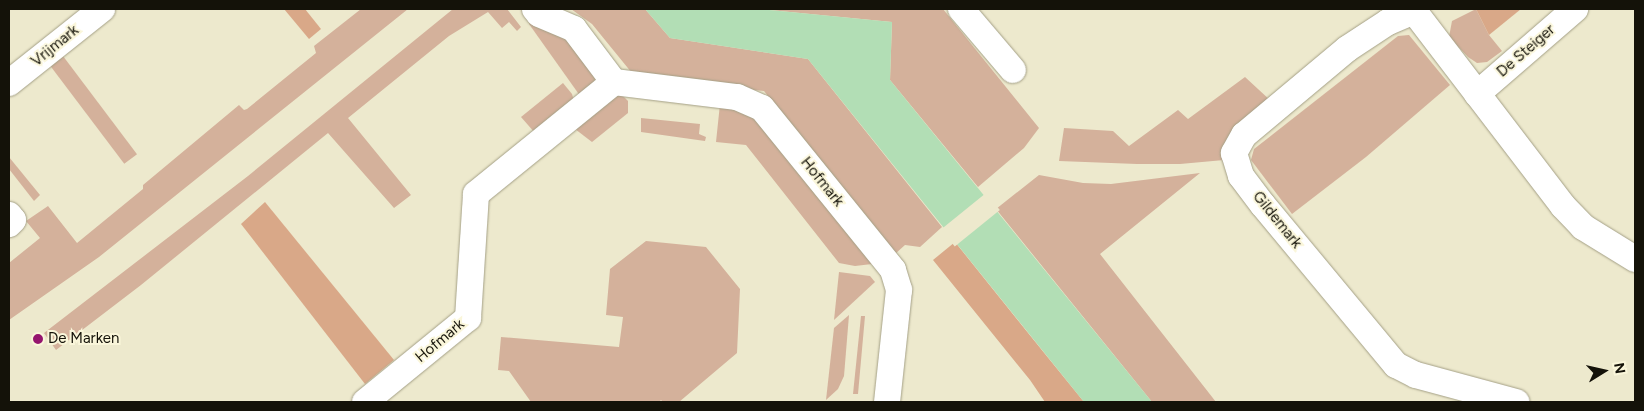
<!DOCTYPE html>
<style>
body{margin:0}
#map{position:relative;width:1644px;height:411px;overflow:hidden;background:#ede9cd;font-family:Figtree,sans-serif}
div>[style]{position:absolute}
.green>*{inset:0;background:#d4b19b;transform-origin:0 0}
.forest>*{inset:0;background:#d9a888}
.water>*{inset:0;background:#b2deb5}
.pier>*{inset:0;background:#ede9cd;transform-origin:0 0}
.roads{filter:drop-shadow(0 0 1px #a4a086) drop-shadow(0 0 1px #a4a086)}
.minor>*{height:26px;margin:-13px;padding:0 13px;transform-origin:13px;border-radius:13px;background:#fff}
.dots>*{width:14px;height:14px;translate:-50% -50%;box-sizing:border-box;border:2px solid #faf6da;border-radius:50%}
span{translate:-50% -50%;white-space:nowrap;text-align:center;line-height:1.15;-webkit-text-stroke:4px #faf6da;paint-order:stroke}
.street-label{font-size:15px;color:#141209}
.poi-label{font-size:15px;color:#141209}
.left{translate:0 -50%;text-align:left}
.frame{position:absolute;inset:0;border:10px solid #141209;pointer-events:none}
.north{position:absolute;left:1579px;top:346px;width:50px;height:50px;-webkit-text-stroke:4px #faf6da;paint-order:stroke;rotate:80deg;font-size:14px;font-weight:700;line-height:20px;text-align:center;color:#141209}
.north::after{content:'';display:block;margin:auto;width:18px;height:22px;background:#141209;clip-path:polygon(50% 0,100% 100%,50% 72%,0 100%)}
</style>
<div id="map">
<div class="green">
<div style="clip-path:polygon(361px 9px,408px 9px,99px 257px,9px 320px,9px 263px,40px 238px,26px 221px,48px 206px,77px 243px,143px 189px,143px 185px,239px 105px,244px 110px,247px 109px,316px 53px,314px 46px)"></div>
<div style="clip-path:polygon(453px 9px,507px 9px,521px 27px,517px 31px,509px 22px,502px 28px,488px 12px,449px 36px,348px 118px,411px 195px,394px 208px,328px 133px,141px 285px,56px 350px,44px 333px,248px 176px)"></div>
<div style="clip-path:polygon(571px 9px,645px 9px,670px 38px,808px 59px,942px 227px,920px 247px,905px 245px,895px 254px,764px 91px,636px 78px,592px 24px)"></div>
<div style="clip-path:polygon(760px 9px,943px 9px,1039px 128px,1024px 148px,978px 187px,890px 80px,892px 22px)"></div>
<div style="clip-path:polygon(1476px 9px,1489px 35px,1502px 51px,1487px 62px,1477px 63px,1468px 57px,1449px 37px,1452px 21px)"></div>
<div style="clip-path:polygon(531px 21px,563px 33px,595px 78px,594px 86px,583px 100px,529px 24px)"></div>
<div style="clip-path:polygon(1409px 35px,1450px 85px,1366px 157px,1292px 214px,1251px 160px,1254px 149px,1398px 36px)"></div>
<div style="left:63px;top:56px;width:123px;height:16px;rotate:53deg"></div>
<div style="clip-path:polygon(1245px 77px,1271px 101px,1224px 160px,1180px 164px,1137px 164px,1059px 161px,1064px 128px,1113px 131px,1129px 146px,1178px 110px,1188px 119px)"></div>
<div style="clip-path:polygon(563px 83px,572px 94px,574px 101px,535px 133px,521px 117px)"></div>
<div style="clip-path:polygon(622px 95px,628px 101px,628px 113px,592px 142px,575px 129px,611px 96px)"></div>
<div style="clip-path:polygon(720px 104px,761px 121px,872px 264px,855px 266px,839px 263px,746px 145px,716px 142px)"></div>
<div style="clip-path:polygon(641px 118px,700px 124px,699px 134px,706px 137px,705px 141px,641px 132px)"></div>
<div style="clip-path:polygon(9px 157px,40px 195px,34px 201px,9px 169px)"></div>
<div style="clip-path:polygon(1200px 173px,1100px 254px,1216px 402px,1152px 402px,996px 209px,1039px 175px,1083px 183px,1111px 184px)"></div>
<div style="clip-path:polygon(646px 241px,706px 247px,740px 289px,737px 353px,679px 402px,663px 402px,661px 400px,659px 402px,531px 402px,509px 371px,498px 370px,501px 337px,619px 347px,623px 317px,606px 315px,610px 269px)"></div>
<div style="clip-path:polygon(839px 272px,870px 276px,875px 282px,834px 320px)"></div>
<div style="clip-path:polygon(849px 315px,844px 376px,838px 389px,826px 400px,834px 328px)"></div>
<div style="clip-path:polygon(861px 316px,865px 316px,858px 394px,853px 394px)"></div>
</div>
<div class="forest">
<div style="clip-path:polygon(284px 9px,305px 9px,321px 29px,309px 39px)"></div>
<div style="clip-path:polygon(1476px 9px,1521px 9px,1489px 35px)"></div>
<div style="clip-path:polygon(265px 202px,394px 360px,365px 384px,241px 224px)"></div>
<div style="clip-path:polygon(955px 242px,1041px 349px,1084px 402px,1045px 402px,1030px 380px,933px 260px)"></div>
</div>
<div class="water">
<div style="clip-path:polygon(645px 9px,760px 9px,892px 22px,890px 80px,1152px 402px,1084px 402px,808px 59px,670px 38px)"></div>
</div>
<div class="pier">
<div style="left:986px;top:193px;width:22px;height:58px;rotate:51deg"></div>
</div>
<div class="roads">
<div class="minor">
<div style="left:535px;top:9px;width:6px;rotate:51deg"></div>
<div style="left:539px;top:14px;width:38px;rotate:23deg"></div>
<div style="left:574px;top:29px;width:66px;rotate:53deg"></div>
<div style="left:614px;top:82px;width:124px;rotate:7deg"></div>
<div style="left:737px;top:97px;width:27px;rotate:24deg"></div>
<div style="left:762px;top:108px;width:208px;rotate:51deg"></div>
<div style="left:893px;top:270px;width:21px;rotate:73deg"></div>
<div style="left:899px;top:290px;width:113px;rotate:96.1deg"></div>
<div style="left:961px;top:9px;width:80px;rotate:49.6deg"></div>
<div style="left:1415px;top:9px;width:2px;rotate:117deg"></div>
<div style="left:1414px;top:11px;width:28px;rotate:157deg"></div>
<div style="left:1388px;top:22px;width:49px;rotate:146.6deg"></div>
<div style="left:1347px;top:49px;width:134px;rotate:140.1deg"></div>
<div style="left:1244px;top:135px;width:21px;rotate:119deg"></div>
<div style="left:1234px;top:153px;width:24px;rotate:73deg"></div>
<div style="left:1241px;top:176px;width:36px;rotate:53deg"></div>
<div style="left:1263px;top:205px;width:208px;rotate:50.3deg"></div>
<div style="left:1396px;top:365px;width:22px;rotate:27deg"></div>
<div style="left:1416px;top:375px;width:104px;rotate:15.1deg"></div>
<div style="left:1414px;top:11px;width:245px;rotate:52.6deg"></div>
<div style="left:1563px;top:206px;width:29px;rotate:46deg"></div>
<div style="left:1583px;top:227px;width:61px;rotate:31.6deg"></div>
<div style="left:9px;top:83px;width:119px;rotate:-38.5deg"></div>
<div style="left:1477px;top:94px;width:130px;rotate:-40.9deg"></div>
<div style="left:9px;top:215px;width:6px;rotate:51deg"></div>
<div style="left:13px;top:220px;width:6px;rotate:135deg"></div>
<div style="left:365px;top:402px;width:133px;rotate:-39.2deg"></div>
<div style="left:468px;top:318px;width:124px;rotate:-86.3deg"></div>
<div style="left:476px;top:194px;width:178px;rotate:-39.1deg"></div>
</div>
</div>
<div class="dots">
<div style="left:38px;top:339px;background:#95156e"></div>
</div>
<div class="street-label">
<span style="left:55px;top:46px;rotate:-39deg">Vrijmark</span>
<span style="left:1526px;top:51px;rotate:-41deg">De Steiger</span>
<span style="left:822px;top:182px;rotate:51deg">Hofmark</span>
<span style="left:1277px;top:220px;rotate:51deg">Gildemark</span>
<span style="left:440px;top:341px;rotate:-40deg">Hofmark</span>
</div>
<div class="poi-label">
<span class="left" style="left:48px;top:339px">De Marken</span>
</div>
<div class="frame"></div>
<div class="north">N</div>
</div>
